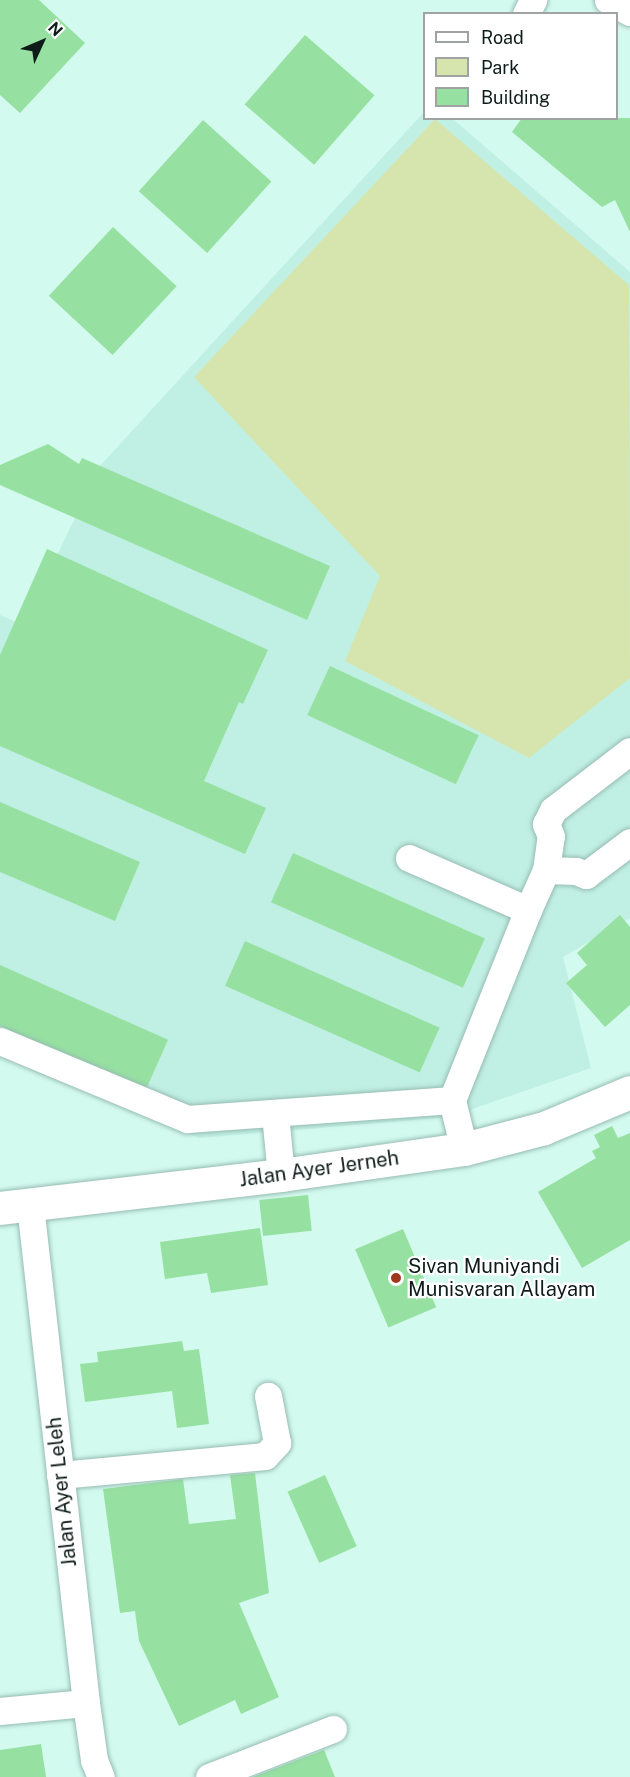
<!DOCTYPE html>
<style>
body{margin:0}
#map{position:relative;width:630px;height:1777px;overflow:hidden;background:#d3faef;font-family:"Public Sans",sans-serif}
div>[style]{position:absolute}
.built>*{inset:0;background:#c0f0e3}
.green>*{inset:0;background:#d6e5ad}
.building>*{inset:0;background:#96e1a1;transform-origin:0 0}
.roads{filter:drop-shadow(0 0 2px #97bcb2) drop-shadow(0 0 2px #97bcb2)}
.minor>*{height:27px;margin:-13.5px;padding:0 13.5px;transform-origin:13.5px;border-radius:13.5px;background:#fff}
.major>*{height:33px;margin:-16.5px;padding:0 16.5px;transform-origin:16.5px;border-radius:16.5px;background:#fff}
.dots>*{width:16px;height:16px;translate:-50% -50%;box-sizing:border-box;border:3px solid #fff;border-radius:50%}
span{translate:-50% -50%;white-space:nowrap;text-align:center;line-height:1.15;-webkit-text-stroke:4.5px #fff;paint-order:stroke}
.street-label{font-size:20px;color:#0e1c19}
.poi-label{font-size:20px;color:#0e1c19}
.left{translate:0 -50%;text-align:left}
.legend{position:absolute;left:423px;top:12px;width:195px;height:108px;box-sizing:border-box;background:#fff;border:2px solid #9fa4a3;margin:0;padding:8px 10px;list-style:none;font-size:18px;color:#0e1c19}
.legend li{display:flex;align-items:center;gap:12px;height:30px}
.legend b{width:30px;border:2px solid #9fa4a3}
.north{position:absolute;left:12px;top:12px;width:60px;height:60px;-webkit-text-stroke:4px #fff;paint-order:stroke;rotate:46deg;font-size:16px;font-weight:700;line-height:24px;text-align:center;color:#0e1c19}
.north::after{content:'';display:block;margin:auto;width:21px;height:27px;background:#0e1c19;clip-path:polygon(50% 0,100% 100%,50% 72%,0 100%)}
</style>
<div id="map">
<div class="built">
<div style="clip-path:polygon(424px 112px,424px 118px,453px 119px,630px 272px,630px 918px,563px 957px,591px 1068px,449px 1117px,199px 1138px,0 1052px,0 615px,24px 625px,99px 467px)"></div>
</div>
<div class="green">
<div style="clip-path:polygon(435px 119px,629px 285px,630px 678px,529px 758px,345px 661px,380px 576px,194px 377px)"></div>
</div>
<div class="building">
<div style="clip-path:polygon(0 0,39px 0,85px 43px,20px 113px,0 95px)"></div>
<div style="left:305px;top:35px;width:92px;height:92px;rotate:41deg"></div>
<div style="clip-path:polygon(522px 118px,630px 118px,630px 232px,615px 200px,602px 207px,512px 132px)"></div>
<div style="left:203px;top:120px;width:92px;height:96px;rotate:42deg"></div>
<div style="left:113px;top:227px;width:87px;height:94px;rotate:43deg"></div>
<div style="clip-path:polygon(48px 444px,79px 464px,82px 458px,330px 566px,307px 620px,0 485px,0 465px)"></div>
<div style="clip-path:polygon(47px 549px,268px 650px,243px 704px,239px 702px,204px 781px,266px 808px,245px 854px,0 746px,0 655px)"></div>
<div style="left:330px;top:666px;width:164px;height:54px;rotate:25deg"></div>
<div style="clip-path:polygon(0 802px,140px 862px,115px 921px,0 872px)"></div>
<div style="left:293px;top:853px;width:210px;height:54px;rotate:24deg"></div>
<div style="clip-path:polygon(620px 915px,630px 927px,630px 1005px,605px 1027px,566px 983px,587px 965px,577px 953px)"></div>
<div style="left:245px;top:941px;width:213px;height:49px;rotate:24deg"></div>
<div style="left:0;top:965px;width:184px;height:56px;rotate:24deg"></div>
<div style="clip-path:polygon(612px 1126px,618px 1138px,630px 1133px,630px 1240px,582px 1268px,538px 1192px,596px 1158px,592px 1151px,600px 1147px,594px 1135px)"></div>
<div style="left:308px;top:1195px;width:36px;height:49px;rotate:84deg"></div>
<div style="clip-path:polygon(260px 1228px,268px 1285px,211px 1293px,207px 1273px,165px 1279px,160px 1242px)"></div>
<div style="left:403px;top:1229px;width:85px;height:52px;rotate:67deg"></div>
<div style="clip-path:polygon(182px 1341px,184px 1351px,199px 1349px,209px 1424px,177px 1428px,172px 1391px,85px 1402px,80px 1364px,98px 1362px,97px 1352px)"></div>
<div style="clip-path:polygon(255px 1473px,269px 1593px,239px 1603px,279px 1697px,241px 1714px,235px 1700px,179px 1726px,139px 1641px,135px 1611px,120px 1613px,103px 1489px,183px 1479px,189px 1524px,236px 1519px,230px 1475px)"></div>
<div style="left:325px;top:1475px;width:78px;height:41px;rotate:66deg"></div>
<div style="clip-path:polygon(41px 1744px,46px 1777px,0 1777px,0 1750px)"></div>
<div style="clip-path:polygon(324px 1750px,335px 1777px,253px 1777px)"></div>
</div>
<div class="roads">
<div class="minor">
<div style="left:608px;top:0;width:25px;rotate:29deg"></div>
<div style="left:526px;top:14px;width:16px;rotate:-63deg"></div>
<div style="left:409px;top:858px;width:130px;rotate:23.6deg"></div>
<div style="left:528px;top:910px;width:44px;rotate:-65.8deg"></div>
<div style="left:546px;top:870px;width:34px;rotate:-82deg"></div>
<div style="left:551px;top:836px;width:13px;rotate:-113deg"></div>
<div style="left:546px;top:824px;width:16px;rotate:-63deg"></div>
<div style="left:553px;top:810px;width:97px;rotate:-37.5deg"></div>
<div style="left:546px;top:870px;width:30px;rotate:2deg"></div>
<div style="left:576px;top:871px;width:11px;rotate:22deg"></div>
<div style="left:586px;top:875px;width:55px;rotate:-36.9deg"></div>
<div style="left:0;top:1041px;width:203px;rotate:22.6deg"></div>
<div style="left:187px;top:1119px;width:266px;rotate:-4.1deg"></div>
<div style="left:275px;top:1114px;width:61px;rotate:84.4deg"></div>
<div style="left:464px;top:1149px;width:50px;rotate:-103.8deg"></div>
<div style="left:452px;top:1100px;width:205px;rotate:-68.2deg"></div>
<div style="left:30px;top:1205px;width:501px;rotate:83.58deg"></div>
<div style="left:86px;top:1703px;width:58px;rotate:82deg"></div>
<div style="left:94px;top:1760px;width:18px;rotate:68deg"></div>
<div style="left:60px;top:1475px;width:206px;rotate:-5.3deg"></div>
<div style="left:265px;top:1456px;width:18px;rotate:-47deg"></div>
<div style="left:277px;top:1443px;width:48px;rotate:-100.8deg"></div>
<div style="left:0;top:1711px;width:86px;rotate:-5.3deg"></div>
<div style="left:209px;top:1777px;width:133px;rotate:-21.2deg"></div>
</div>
<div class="major">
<div style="left:0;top:1208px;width:283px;rotate:-6.7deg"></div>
<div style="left:281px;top:1175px;width:185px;rotate:-8.1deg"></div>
<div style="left:464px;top:1149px;width:83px;rotate:-14.7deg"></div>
<div style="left:544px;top:1128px;width:93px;rotate:-22.7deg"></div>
</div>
</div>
<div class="dots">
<div style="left:396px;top:1278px;background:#9f371c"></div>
</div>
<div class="street-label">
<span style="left:319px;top:1169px;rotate:-8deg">Jalan Ayer Jerneh</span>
<span style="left:62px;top:1492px;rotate:-96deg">Jalan Ayer Leleh</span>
</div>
<div class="poi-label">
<span class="left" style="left:408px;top:1278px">Sivan Muniyandi<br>Munisvaran Allayam</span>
</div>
<ul class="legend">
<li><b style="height:8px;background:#fff"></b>Road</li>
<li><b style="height:16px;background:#d6e5ad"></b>Park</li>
<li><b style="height:16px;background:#96e1a1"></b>Building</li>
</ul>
<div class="north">N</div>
</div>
